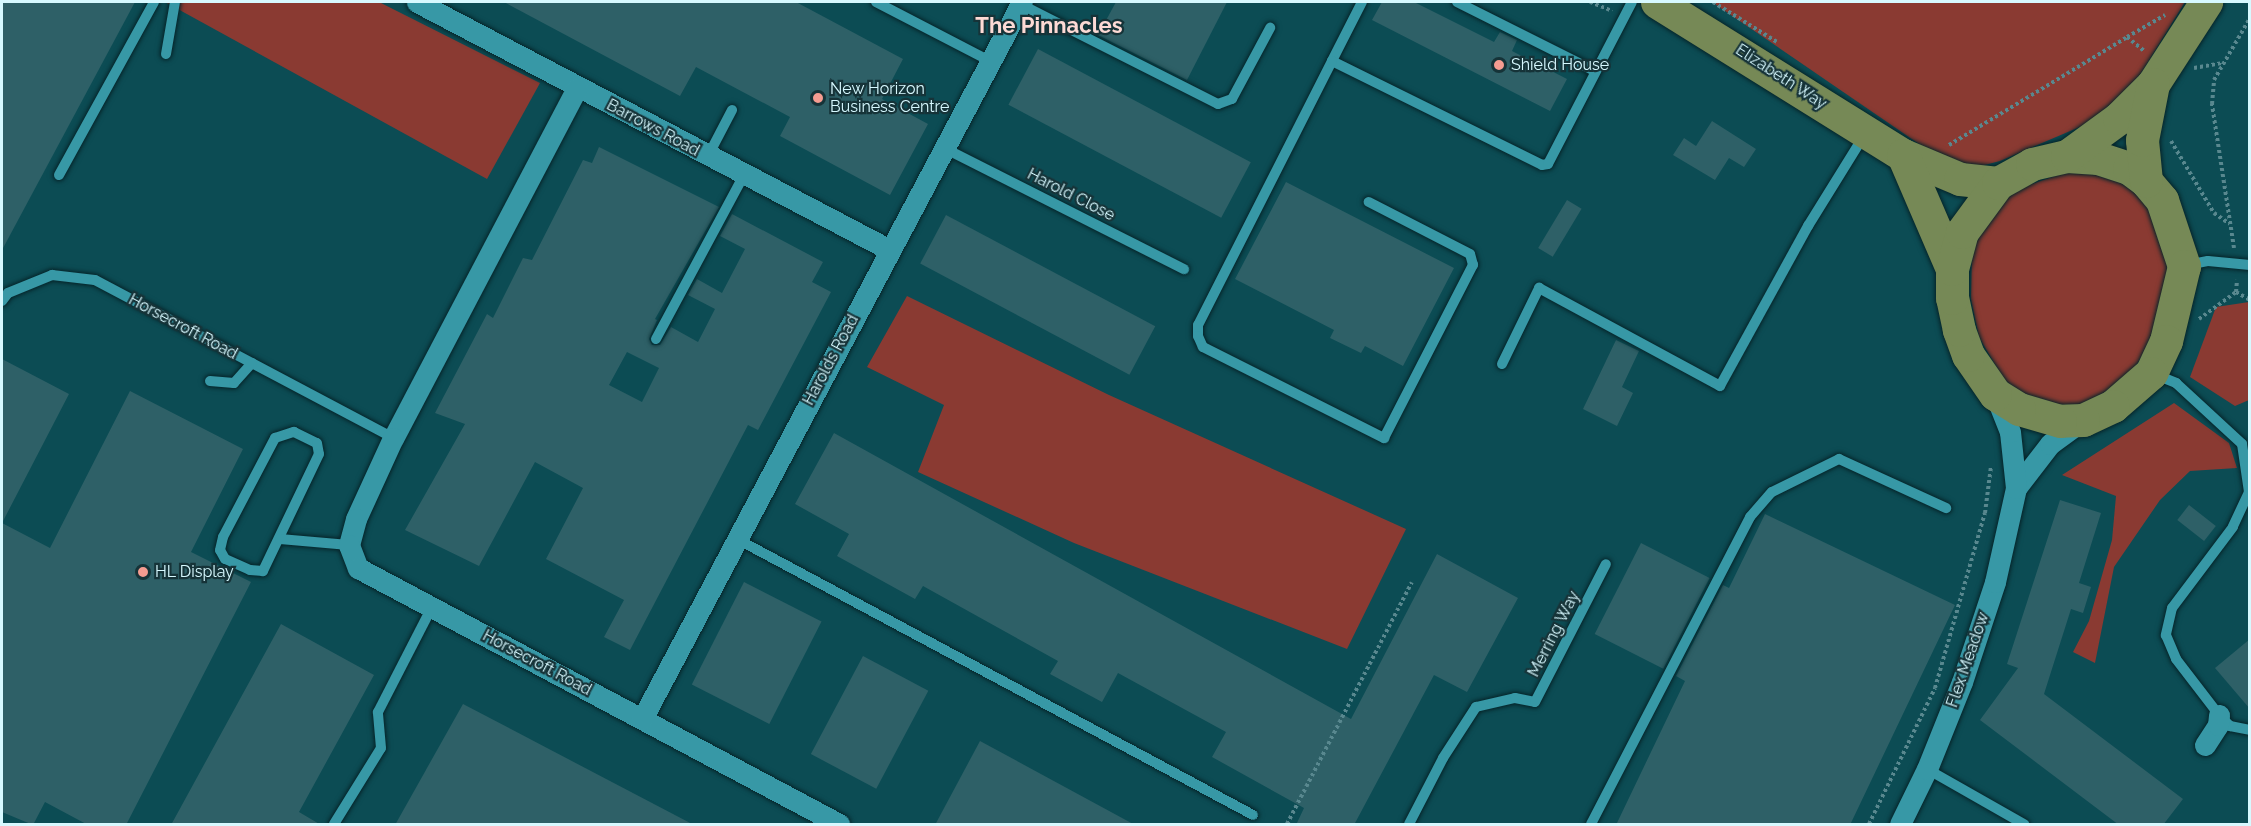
<!DOCTYPE html>
<style>
body{margin:0}
#map{position:relative;width:2251px;height:826px;overflow:hidden;background:#094047;font-family:Raleway,sans-serif}
div>[style]{position:absolute}
.built>*{inset:0;background:#0c4c54;transform-origin:0 0}
.green>*{inset:0;background:#8a3a32}
.building>*{inset:0;background:#2e6067;transform-origin:0 0}
.path>*{height:4px;margin-top:-2px;transform-origin:0;background:repeating-linear-gradient(90deg,#59888f 0 3px,transparent 0 6px)}
.roads{filter:drop-shadow(0 0 2px #062429) drop-shadow(0 0 2px #062429)}
.service>*{height:10px;margin:-5px;padding:0 5px;transform-origin:5px;border-radius:5px;background:#3798a6}
.minor>*{height:21px;margin:-10.5px;padding:0 10.5px;transform-origin:10.5px;border-radius:10.5px;background:#3798a6}
.primary>*{height:33px;margin:-16.5px;padding:0 16.5px;transform-origin:16.5px;border-radius:16.5px;background:#768956}
.dots>*{width:16px;height:16px;translate:-50% -50%;box-sizing:border-box;border:3px solid #163338;border-radius:50%}
span{translate:-50% -50%;white-space:nowrap;text-align:center;line-height:1.15;-webkit-text-stroke:4.5px #163338;paint-order:stroke}
.poi-label{font-size:16px;color:#d7f9ff}
.left{translate:0 -50%;text-align:left}
.street-label{font-size:16px;color:#d7f9ff}
.district-label{font-size:22px;color:#fddad5;font-weight:700}
.frame{position:absolute;inset:0;border:3px solid #d7f9ff;pointer-events:none}
</style>
<div id="map">
<div class="built">
<div style="left:2px;top:2px;width:2247px;height:822px"></div>
</div>
<div class="green">
<div style="clip-path:polygon(165px 2px,379px 2px,540px 83px,487px 179px)"></div>
<div style="clip-path:polygon(1712px 2px,2185px 2px,2122px 104px,2082px 126px,2000px 161px,1969px 169px,1941px 159px)"></div>
<div style="clip-path:polygon(2078px 168px,2103px 171px,2144px 195px,2171px 248px,2164px 317px,2123px 389px,2076px 406px,2050px 404px,2025px 396px,2004px 380px,1979px 337px,1971px 299px,1972px 249px,1976px 235px,2009px 192px)"></div>
<div style="clip-path:polygon(907px 296px,1109px 395px,1406px 529px,1347px 649px,1074px 543px,918px 472px,944px 405px,867px 367px)"></div>
<div style="clip-path:polygon(2249px 302px,2249px 400px,2235px 406px,2190px 377px,2216px 307px)"></div>
<div style="clip-path:polygon(2174px 403px,2229px 443px,2237px 468px,2190px 471px,2160px 500px,2114px 567px,2095px 663px,2073px 652px,2089px 621px,2112px 540px,2116px 496px,2062px 475px)"></div>
</div>
<div class="building">
<div style="clip-path:polygon(2px 2px,135px 2px,2px 250px)"></div>
<div style="clip-path:polygon(504px 2px,796px 2px,903px 59px,882px 99px,928px 124px,890px 195px,780px 136px,790px 117px,696px 67px,680px 96px)"></div>
<div style="clip-path:polygon(1116px 2px,1227px 2px,1187px 80px,1098px 35px)"></div>
<div style="clip-path:polygon(1382px 2px,1414px 2px,1494px 42px,1500px 32px,1517px 40px,1512px 51px,1567px 79px,1550px 111px,1372px 20px)"></div>
<div style="left:1038px;top:49px;width:241px;height:63px;rotate:28deg"></div>
<div style="clip-path:polygon(1712px 121px,1756px 149px,1744px 167px,1729px 158px,1715px 180px,1673px 155px,1684px 138px,1696px 146px)"></div>
<div style="clip-path:polygon(evenodd,599px 147px,719px 207px,655px 319px,657px 320px,649px 339px,652px 345px,660px 345px,671px 327px,698px 342px,715px 309px,688px 295px,697px 279px,722px 293px,745px 249px,720px 236px,732px 214px,823px 262px,812px 282px,831px 292px,758px 430px,748px 425px,630px 650px,604px 637px,624px 600px,546px 559px,583px 488px,535px 462px,479px 566px,405px 530px,465px 424px,435px 413px,487px 314px,493px 318px,523px 258px,532px 260px,583px 160px,592px 163px,599px 147px,627px 352px,659px 368px,642px 402px,609px 385px,627px 352px)"></div>
<div style="clip-path:polygon(1286px 182px,1454px 268px,1403px 366px,1365px 346px,1361px 353px,1330px 338px,1334px 330px,1235px 279px)"></div>
<div style="left:1567px;top:200px;width:17px;height:56px;rotate:31deg"></div>
<div style="left:946px;top:215px;width:237px;height:55px;rotate:28deg"></div>
<div style="clip-path:polygon(1616px 340px,1639px 351px,1622px 387px,1633px 393px,1617px 426px,1583px 409px)"></div>
<div style="clip-path:polygon(2px 359px,69px 394px,2px 523px,50px 548px,130px 391px,243px 449px,191px 552px,251px 582px,126px 825px,88px 825px,45px 802px,33px 825px,2px 812px)"></div>
<div style="clip-path:polygon(834px 433px,1351px 719px,1437px 554px,1518px 598px,1467px 692px,1434px 675px,1354px 825px,1296px 825px,1304px 808px,1212px 757px,1226px 732px,1118px 673px,1102px 702px,1050px 674px,1058px 661px,923px 586px,915px 599px,837px 556px,849px 534px,795px 504px)"></div>
<div style="clip-path:polygon(2060px 500px,2101px 513px,2079px 583px,2091px 587px,2083px 613px,2071px 609px,2044px 694px,2183px 799px,2163px 825px,2119px 825px,1980px 720px,2018px 668px,2007px 664px)"></div>
<div style="left:2189px;top:505px;width:34px;height:19px;rotate:38deg"></div>
<div style="clip-path:polygon(1765px 514px,1955px 605px,1850px 825px,1616px 825px,1685px 681px,1676px 676px,1723px 585px,1729px 588px)"></div>
<div style="left:1641px;top:543px;width:77px;height:102px;rotate:27deg"></div>
<div style="left:744px;top:582px;width:87px;height:115px;rotate:27deg"></div>
<div style="clip-path:polygon(281px 624px,374px 675px,299px 812px,321px 825px,171px 825px)"></div>
<div style="clip-path:polygon(2250px 639px,2250px 709px,2215px 668px)"></div>
<div style="left:863px;top:656px;width:74px;height:111px;rotate:28deg"></div>
<div style="clip-path:polygon(463px 704px,694px 825px,395px 825px)"></div>
<div style="clip-path:polygon(980px 741px,1135px 825px,935px 825px)"></div>
</div>
<div class="path">
<div style="left:1590px;top:2px;width:24px;rotate:22deg"></div>
<div style="left:1713px;top:2px;width:75px;rotate:32deg"></div>
<div style="left:2127px;top:37px;width:44px;rotate:-30.1deg"></div>
<div style="left:2194px;top:68px;width:28px;rotate:-10deg"></div>
<div style="left:2171px;top:141px;width:84px;rotate:59.2deg"></div>
<div style="left:2214px;top:213px;width:19px;rotate:35deg"></div>
<div style="left:1949px;top:145px;width:208px;rotate:-31.2deg"></div>
<div style="left:2127px;top:37px;width:22px;rotate:39deg"></div>
<div style="left:2234px;top:248px;width:146px;rotate:-98.7deg"></div>
<div style="left:2212px;top:104px;width:24px;rotate:-85deg"></div>
<div style="left:2214px;top:80px;width:72px;rotate:-59.9deg"></div>
<div style="left:2236px;top:292px;width:16px;rotate:30deg"></div>
<div style="left:2199px;top:319px;width:46px;rotate:-36.1deg"></div>
<div style="left:2236px;top:292px;width:12px;rotate:-85deg"></div>
<div style="left:1287px;top:824px;width:272px;rotate:-62.7deg"></div>
<div style="left:1869px;top:824px;width:151px;rotate:-64.1deg"></div>
<div style="left:1935px;top:688px;width:182px;rotate:-74.1deg"></div>
<div style="left:1985px;top:513px;width:47px;rotate:-82.7deg"></div>
</div>
<div class="roads">
<div class="service">
<div style="left:876px;top:2px;width:128px;rotate:27.4deg"></div>
<div style="left:1362px;top:2px;width:66px;rotate:117deg"></div>
<div style="left:1332px;top:61px;width:234px;rotate:26.3deg"></div>
<div style="left:1542px;top:165px;width:6px;rotate:-9deg"></div>
<div style="left:1548px;top:164px;width:182px;rotate:-62.6deg"></div>
<div style="left:1457px;top:2px;width:154px;rotate:26.6deg"></div>
<div style="left:1020px;top:4px;width:222px;rotate:26.8deg"></div>
<div style="left:1218px;top:104px;width:15px;rotate:-20deg"></div>
<div style="left:1232px;top:99px;width:81px;rotate:-61.8deg"></div>
<div style="left:166px;top:54px;width:53px;rotate:-80.2deg"></div>
<div style="left:1332px;top:61px;width:296px;rotate:116.9deg"></div>
<div style="left:1198px;top:325px;width:11px;rotate:90deg"></div>
<div style="left:1198px;top:336px;width:12px;rotate:66deg"></div>
<div style="left:1203px;top:347px;width:203px;rotate:26.7deg"></div>
<div style="left:1384px;top:438px;width:195px;rotate:-62.8deg"></div>
<div style="left:1473px;top:265px;width:11px;rotate:-105deg"></div>
<div style="left:1470px;top:254px;width:114px;rotate:-152.8deg"></div>
<div style="left:944px;top:148px;width:269px;rotate:26.8deg"></div>
<div style="left:708px;top:156px;width:52px;rotate:-62.4deg"></div>
<div style="left:59px;top:175px;width:197px;rotate:-61.2deg"></div>
<div style="left:2187px;top:265px;width:21px;rotate:-11deg"></div>
<div style="left:2208px;top:261px;width:42px;rotate:5.4deg"></div>
<div style="left:2px;top:301px;width:10px;rotate:-53deg"></div>
<div style="left:8px;top:293px;width:48px;rotate:-22.2deg"></div>
<div style="left:52px;top:275px;width:43px;rotate:6.6deg"></div>
<div style="left:95px;top:280px;width:337px;rotate:27.9deg"></div>
<div style="left:656px;top:339px;width:186px;rotate:-61.8deg"></div>
<div style="left:1502px;top:364px;width:85px;rotate:-64deg"></div>
<div style="left:1539px;top:288px;width:206px;rotate:28.4deg"></div>
<div style="left:1720px;top:386px;width:183px;rotate:-61.2deg"></div>
<div style="left:1808px;top:226px;width:108px;rotate:-58.2deg"></div>
<div style="left:2154px;top:374px;width:24px;rotate:22deg"></div>
<div style="left:2176px;top:383px;width:90px;rotate:42.7deg"></div>
<div style="left:2242px;top:444px;width:49px;rotate:81.7deg"></div>
<div style="left:2249px;top:492px;width:38px;rotate:115deg"></div>
<div style="left:2233px;top:527px;width:101px;rotate:127deg"></div>
<div style="left:2172px;top:608px;width:28px;rotate:103deg"></div>
<div style="left:2166px;top:635px;width:26px;rotate:67deg"></div>
<div style="left:2176px;top:659px;width:71px;rotate:52.5deg"></div>
<div style="left:2219px;top:715px;width:16px;rotate:45deg"></div>
<div style="left:2230px;top:726px;width:20px;rotate:11deg"></div>
<div style="left:210px;top:381px;width:24px;rotate:5deg"></div>
<div style="left:234px;top:383px;width:27px;rotate:-48deg"></div>
<div style="left:294px;top:432px;width:25px;rotate:26deg"></div>
<div style="left:317px;top:443px;width:11px;rotate:80deg"></div>
<div style="left:319px;top:454px;width:130px;rotate:115.6deg"></div>
<div style="left:263px;top:571px;width:13px;rotate:-176deg"></div>
<div style="left:250px;top:570px;width:27px;rotate:-156deg"></div>
<div style="left:225px;top:559px;width:10px;rotate:-119deg"></div>
<div style="left:220px;top:550px;width:13px;rotate:-77deg"></div>
<div style="left:223px;top:537px;width:112px;rotate:-62.3deg"></div>
<div style="left:275px;top:438px;width:20px;rotate:-18deg"></div>
<div style="left:280px;top:539px;width:69px;rotate:5deg"></div>
<div style="left:737px;top:539px;width:585px;rotate:28.14deg"></div>
<div style="left:1927px;top:769px;width:112px;rotate:29.6deg"></div>
<div style="left:334px;top:824px;width:89px;rotate:-58.3deg"></div>
<div style="left:381px;top:748px;width:36px;rotate:-95deg"></div>
<div style="left:378px;top:712px;width:118px;rotate:-62.8deg"></div>
<div style="left:1409px;top:824px;width:74px;rotate:-62.7deg"></div>
<div style="left:1443px;top:758px;width:61px;rotate:-57.1deg"></div>
<div style="left:1476px;top:707px;width:40px;rotate:-13deg"></div>
<div style="left:1515px;top:698px;width:20px;rotate:11deg"></div>
<div style="left:1535px;top:702px;width:155px;rotate:-62.8deg"></div>
<div style="left:1591px;top:824px;width:346px;rotate:-62.6deg"></div>
<div style="left:1750px;top:517px;width:33px;rotate:-49deg"></div>
<div style="left:1772px;top:492px;width:75px;rotate:-26.2deg"></div>
<div style="left:1839px;top:459px;width:118px;rotate:24.6deg"></div>
</div>
<div class="minor">
<div style="left:417px;top:2px;width:534px;rotate:27.67deg"></div>
<div style="left:577px;top:88px;width:395px;rotate:117.7deg"></div>
<div style="left:393px;top:438px;width:89px;rotate:114.6deg"></div>
<div style="left:356px;top:519px;width:27px;rotate:105deg"></div>
<div style="left:349px;top:545px;width:25px;rotate:69deg"></div>
<div style="left:358px;top:568px;width:545px;rotate:28.02deg"></div>
<div style="left:2016px;top:488px;width:56px;rotate:-52.3deg"></div>
<div style="left:2050px;top:444px;width:39px;rotate:-36deg"></div>
<div style="left:642px;top:719px;width:811px;rotate:-62.08deg"></div>
<div style="left:2205px;top:745px;width:24px;rotate:-57deg"></div>
<div style="left:2218px;top:725px;width:10px;rotate:-84deg"></div>
<div style="left:1900px;top:824px;width:61px;rotate:-63.9deg"></div>
<div style="left:1927px;top:769px;width:94px;rotate:-68.1deg"></div>
<div style="left:1962px;top:682px;width:105px;rotate:-71.7deg"></div>
<div style="left:1995px;top:582px;width:96px;rotate:-77.4deg"></div>
<div style="left:2016px;top:488px;width:56px;rotate:-96.1deg"></div>
<div style="left:2010px;top:432px;width:41px;rotate:-111.5deg"></div>
</div>
<div class="primary">
<div style="left:1657px;top:2px;width:290px;rotate:31.9deg"></div>
<div style="left:1903px;top:155px;width:62px;rotate:22.8deg"></div>
<div style="left:1960px;top:179px;width:38px;rotate:6deg"></div>
<div style="left:1903px;top:155px;width:124px;rotate:66.7deg"></div>
<div style="left:2067px;top:156px;width:31px;rotate:4deg"></div>
<div style="left:2098px;top:158px;width:33px;rotate:18deg"></div>
<div style="left:2129px;top:168px;width:21px;rotate:37deg"></div>
<div style="left:2146px;top:181px;width:25px;rotate:50deg"></div>
<div style="left:2162px;top:200px;width:70px;rotate:71.6deg"></div>
<div style="left:2184px;top:266px;width:77px;rotate:103.5deg"></div>
<div style="left:2166px;top:341px;width:35px;rotate:115deg"></div>
<div style="left:2151px;top:373px;width:50px;rotate:139deg"></div>
<div style="left:2113px;top:406px;width:33px;rotate:155deg"></div>
<div style="left:2083px;top:420px;width:23px;rotate:178deg"></div>
<div style="left:2060px;top:421px;width:43px;rotate:-163.7deg"></div>
<div style="left:2019px;top:409px;width:28px;rotate:-148deg"></div>
<div style="left:1995px;top:394px;width:47px;rotate:-124.7deg"></div>
<div style="left:1968px;top:355px;width:27px;rotate:-110deg"></div>
<div style="left:1959px;top:330px;width:33px;rotate:-102deg"></div>
<div style="left:1952px;top:298px;width:29px;rotate:-90deg"></div>
<div style="left:1952px;top:269px;width:38px;rotate:-75deg"></div>
<div style="left:1962px;top:232px;width:61px;rotate:-53.7deg"></div>
<div style="left:1998px;top:183px;width:39px;rotate:-29deg"></div>
<div style="left:2032px;top:164px;width:36px;rotate:-13deg"></div>
<div style="left:2067px;top:156px;width:64px;rotate:-36.2deg"></div>
<div style="left:2119px;top:118px;width:48px;rotate:-45deg"></div>
<div style="left:2153px;top:84px;width:98px;rotate:-57.1deg"></div>
<div style="left:2146px;top:181px;width:41px;rotate:-95.6deg"></div>
<div style="left:2142px;top:140px;width:57px;rotate:-78.9deg"></div>
</div>
</div>
<div class="dots">
<div style="left:1499px;top:65px;background:#f59c91"></div>
<div style="left:818px;top:98px;background:#f59c91"></div>
<div style="left:143px;top:572px;background:#f59c91"></div>
</div>
<div class="poi-label">
<span class="left" style="left:1511px;top:65px">Shield House</span>
<span class="left" style="left:830px;top:98px">New Horizon<br>Business Centre</span>
<span class="left" style="left:155px;top:572px">HL Display</span>
</div>
<div class="street-label">
<span style="left:1781px;top:77px;rotate:33deg">Elizabeth Way</span>
<span style="left:653px;top:128px;rotate:28deg">Barrows Road</span>
<span style="left:1071px;top:195px;rotate:27deg">Harold Close</span>
<span style="left:183px;top:327px;rotate:28deg">Horsecroft Road</span>
<span style="left:831px;top:360px;rotate:-62deg">Harolds Road</span>
<span style="left:1554px;top:634px;rotate:-63deg">Merring Way</span>
<span style="left:1968px;top:660px;rotate:-71deg">Flex Meadow</span>
<span style="left:537px;top:663px;rotate:28deg">Horsecroft Road</span>
</div>
<div class="district-label">
<span style="left:1049px;top:26px">The Pinnacles</span>
</div>
<div class="frame"></div>
</div>
